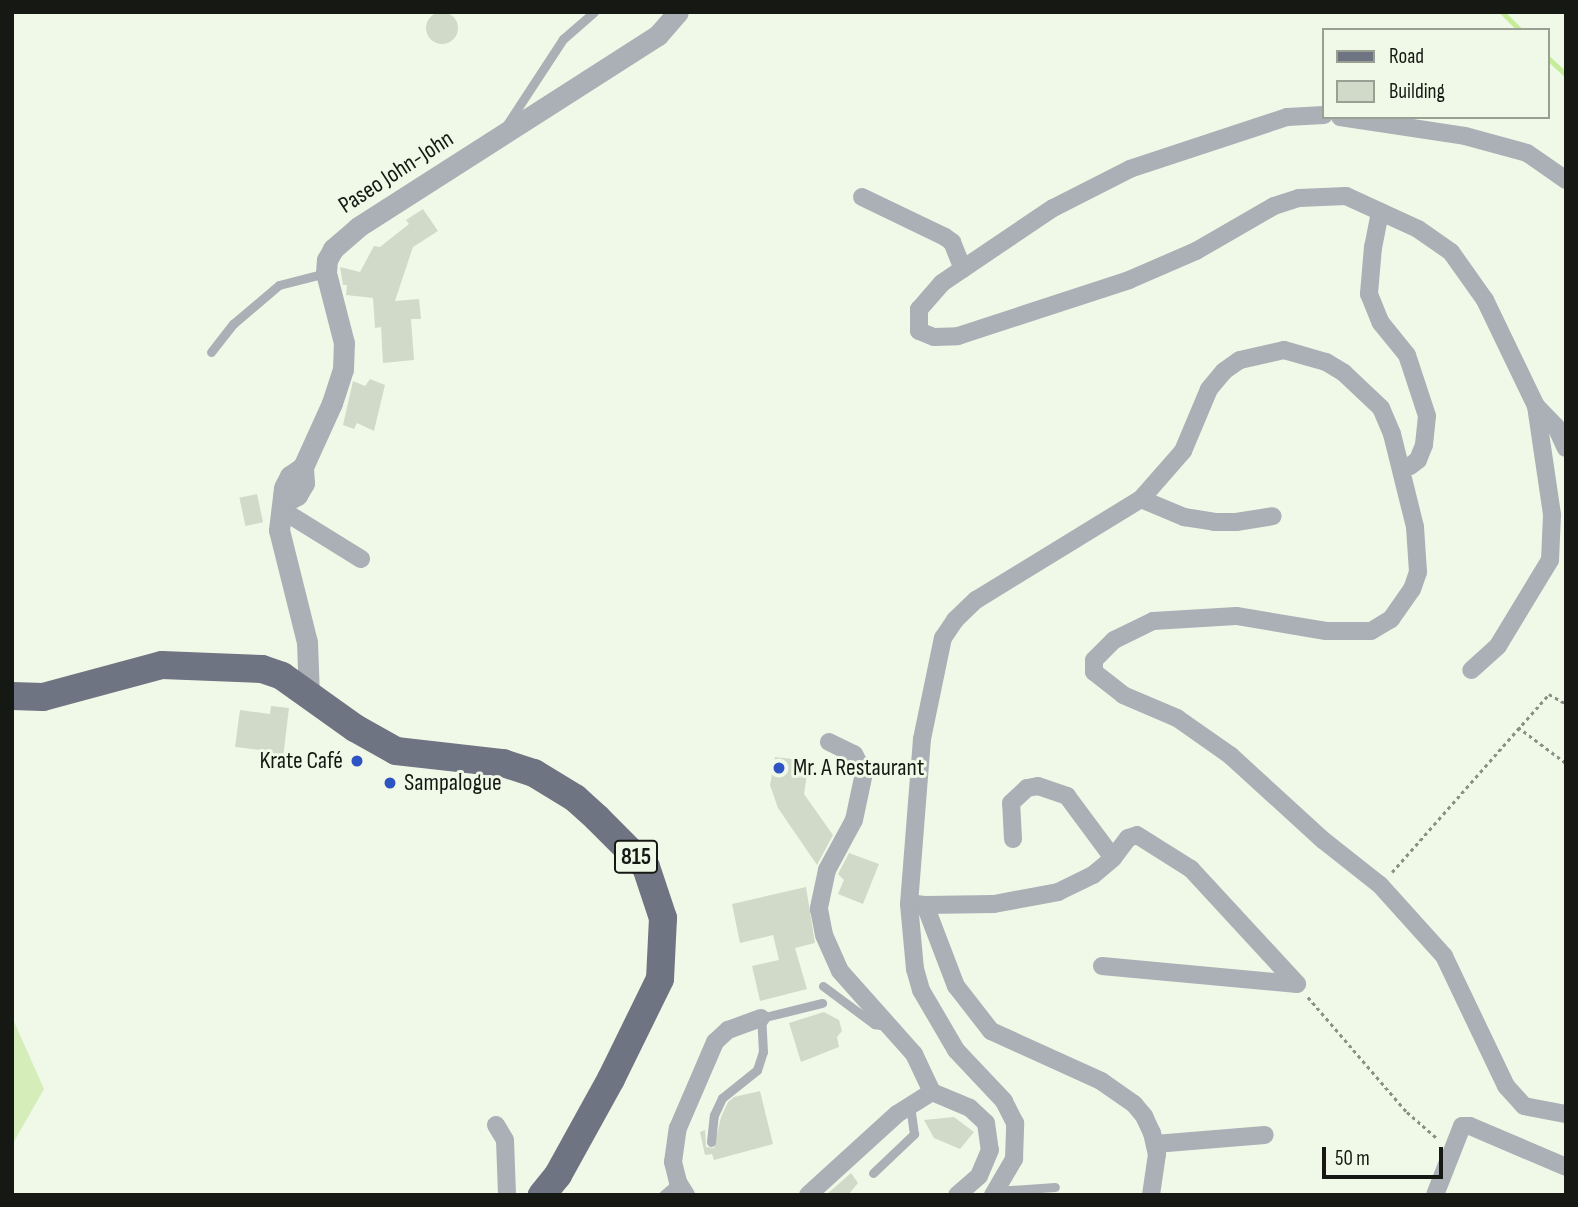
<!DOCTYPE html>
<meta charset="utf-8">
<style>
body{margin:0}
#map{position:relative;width:1578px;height:1207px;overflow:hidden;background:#f0f9e8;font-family:"Sofia Sans Condensed",sans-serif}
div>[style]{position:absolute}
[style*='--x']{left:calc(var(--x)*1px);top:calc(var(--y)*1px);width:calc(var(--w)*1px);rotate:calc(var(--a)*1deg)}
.green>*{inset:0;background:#d4edb9}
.stream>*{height:5px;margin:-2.5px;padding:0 2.5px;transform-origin:2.5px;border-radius:2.5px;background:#c5ec98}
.building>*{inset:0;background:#d1dac9;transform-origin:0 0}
.round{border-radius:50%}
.path>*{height:2.5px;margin-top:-1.25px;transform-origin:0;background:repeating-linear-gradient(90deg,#8a9084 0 3.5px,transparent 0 7px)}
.service>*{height:9px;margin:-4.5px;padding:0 4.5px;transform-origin:4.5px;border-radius:4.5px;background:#abafb6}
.minor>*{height:18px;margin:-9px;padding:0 9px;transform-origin:9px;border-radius:9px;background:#abafb6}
.tertiary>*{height:21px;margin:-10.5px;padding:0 10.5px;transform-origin:10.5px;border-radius:10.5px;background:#abafb6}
.primary>*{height:28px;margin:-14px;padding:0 14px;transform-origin:14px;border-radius:14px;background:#6e7481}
.dots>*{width:19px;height:19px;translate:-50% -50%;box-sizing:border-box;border:4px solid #f0f9e8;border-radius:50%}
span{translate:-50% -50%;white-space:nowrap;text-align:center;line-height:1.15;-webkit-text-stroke:6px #f0f9e8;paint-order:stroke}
.shield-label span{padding:2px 5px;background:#f0f9e8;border:2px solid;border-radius:5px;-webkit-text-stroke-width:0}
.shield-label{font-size:23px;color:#161913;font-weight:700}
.street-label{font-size:24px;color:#161913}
.poi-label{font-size:24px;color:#161913}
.right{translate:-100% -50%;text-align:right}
.left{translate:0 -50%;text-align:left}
.frame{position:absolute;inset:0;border:14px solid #161913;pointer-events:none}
.legend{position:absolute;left:1322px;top:28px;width:228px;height:91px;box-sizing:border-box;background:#f0f9e8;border:2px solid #999f93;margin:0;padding:9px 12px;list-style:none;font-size:21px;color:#161913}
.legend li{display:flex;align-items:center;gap:14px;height:35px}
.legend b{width:35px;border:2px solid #999f93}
.scale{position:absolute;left:1322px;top:1147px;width:121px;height:32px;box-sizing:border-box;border:4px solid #161913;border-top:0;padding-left:9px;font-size:21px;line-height:24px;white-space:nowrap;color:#161913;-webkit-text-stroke:5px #f0f9e8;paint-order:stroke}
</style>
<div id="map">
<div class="green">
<i style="clip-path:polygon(12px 1017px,44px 1089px,12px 1145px)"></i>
</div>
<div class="stream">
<i style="--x:1502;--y:12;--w:25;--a:45"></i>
<i style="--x:1548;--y:58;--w:25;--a:43"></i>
</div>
<div class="building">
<i class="round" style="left:426px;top:12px;width:32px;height:32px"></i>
<i style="clip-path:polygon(423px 209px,438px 231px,413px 247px,395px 301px,419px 299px,421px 319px,411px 319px,414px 360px,383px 363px,381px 327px,375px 328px,373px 298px,346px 295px,347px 285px,343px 285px,340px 267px,360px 272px,374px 246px,380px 247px,409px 224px,406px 220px)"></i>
<i style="clip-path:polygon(370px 379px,385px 385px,374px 431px,357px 423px,354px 429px,343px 425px,353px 381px,365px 386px)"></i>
<i style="left:257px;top:494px;width:29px;height:18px;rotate:78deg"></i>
<i style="clip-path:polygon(271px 706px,289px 708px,283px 758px,259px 755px,260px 750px,235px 747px,240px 710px,270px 714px)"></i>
<i style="clip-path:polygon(775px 757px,809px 761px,804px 794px,833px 835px,817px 865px,778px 808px,770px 785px)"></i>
<i style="clip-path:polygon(849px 853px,879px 864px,863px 904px,838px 894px,844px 880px,838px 874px)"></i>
<i style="clip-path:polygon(806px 887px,815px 943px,795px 948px,807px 989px,760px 1001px,752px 966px,779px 960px,773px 935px,740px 943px,732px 904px)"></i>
<i style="clip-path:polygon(824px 1012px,839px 1020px,842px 1031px,837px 1037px,839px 1047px,801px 1062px,789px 1023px)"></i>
<i style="clip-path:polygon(760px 1091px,773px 1144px,714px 1160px,712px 1154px,705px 1155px,700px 1132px,705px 1130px,706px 1147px,714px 1148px,721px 1117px,728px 1102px,734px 1097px)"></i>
<i style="clip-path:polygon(954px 1117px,974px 1132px,960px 1149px,934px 1138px,924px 1120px)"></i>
<i style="clip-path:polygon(851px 1173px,858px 1183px,848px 1195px,826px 1195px)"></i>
</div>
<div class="path">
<i style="--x:1518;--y:727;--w:60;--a:36.9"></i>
<i style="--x:1392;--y:872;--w:237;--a:-48.6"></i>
<i style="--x:1549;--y:694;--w:20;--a:30"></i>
<i style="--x:1308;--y:997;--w:152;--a:49.3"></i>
<i style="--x:1407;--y:1112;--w:41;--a:41.1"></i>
</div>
<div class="service">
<i style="--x:506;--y:126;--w:104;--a:-56.8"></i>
<i style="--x:563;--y:39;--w:41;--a:-41.1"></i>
<i style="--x:211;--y:352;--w:36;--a:-52"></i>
<i style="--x:233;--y:324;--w:60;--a:-40.3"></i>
<i style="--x:279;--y:285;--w:49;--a:-14.3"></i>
<i style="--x:823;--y:986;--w:64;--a:36.7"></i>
<i style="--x:874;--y:1024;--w:11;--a:10"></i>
<i style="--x:711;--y:1142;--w:27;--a:-84"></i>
<i style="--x:714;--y:1115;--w:19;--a:-65"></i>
<i style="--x:722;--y:1098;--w:45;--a:-38.7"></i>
<i style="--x:757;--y:1070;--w:19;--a:-72"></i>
<i style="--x:763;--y:1052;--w:34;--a:-93"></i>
<i style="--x:761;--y:1018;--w:63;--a:-13.8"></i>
<i style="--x:873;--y:1173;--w:57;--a:-43.6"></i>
<i style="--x:914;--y:1134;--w:29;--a:-98"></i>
<i style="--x:996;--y:1191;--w:59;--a:-3.9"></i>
<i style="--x:663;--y:1195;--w:20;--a:-41"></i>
</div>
<div class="minor">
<i style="--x:1324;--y:115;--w:37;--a:177"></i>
<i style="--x:1287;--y:117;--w:165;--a:161.7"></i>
<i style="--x:1130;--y:169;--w:86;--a:153.1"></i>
<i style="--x:1053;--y:208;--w:134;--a:146"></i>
<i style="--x:942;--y:283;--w:35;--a:131"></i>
<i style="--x:919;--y:309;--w:22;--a:90"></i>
<i style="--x:919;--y:331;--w:16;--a:22"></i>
<i style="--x:934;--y:337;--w:24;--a:-2"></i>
<i style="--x:958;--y:336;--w:180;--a:-18.1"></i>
<i style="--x:1129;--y:280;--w:73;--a:-23.4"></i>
<i style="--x:1196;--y:251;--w:90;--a:-30"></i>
<i style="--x:1274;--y:206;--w:26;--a:-18"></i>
<i style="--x:1299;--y:198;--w:47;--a:-2.4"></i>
<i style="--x:1346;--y:196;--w:79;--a:24.6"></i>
<i style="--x:1418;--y:229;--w:40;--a:34.9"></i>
<i style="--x:1451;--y:252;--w:59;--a:54.7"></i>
<i style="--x:1485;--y:300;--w:118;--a:64.3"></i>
<i style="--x:1536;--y:406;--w:110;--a:81.6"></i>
<i style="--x:1552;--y:515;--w:45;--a:92.5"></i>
<i style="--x:1550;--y:560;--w:100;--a:121.2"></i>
<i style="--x:1498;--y:646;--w:36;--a:138"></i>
<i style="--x:1340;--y:117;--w:126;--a:8.6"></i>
<i style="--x:1465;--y:136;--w:64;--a:15.3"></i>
<i style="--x:1527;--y:153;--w:47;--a:34.7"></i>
<i style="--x:862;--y:197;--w:92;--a:25.7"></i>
<i style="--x:945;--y:237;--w:9;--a:36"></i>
<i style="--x:952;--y:242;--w:29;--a:68"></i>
<i style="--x:1380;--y:212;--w:36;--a:101"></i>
<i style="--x:1373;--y:247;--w:47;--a:94.9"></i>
<i style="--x:1369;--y:294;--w:31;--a:68"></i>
<i style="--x:1381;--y:323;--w:41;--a:50.9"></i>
<i style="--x:1407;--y:355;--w:64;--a:71.8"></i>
<i style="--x:1427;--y:416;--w:29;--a:96"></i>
<i style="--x:1424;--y:445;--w:16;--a:112"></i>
<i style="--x:1418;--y:460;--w:10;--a:143"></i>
<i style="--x:1410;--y:466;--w:9;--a:180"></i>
<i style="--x:1536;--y:406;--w:29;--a:46"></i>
<i style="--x:1556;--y:427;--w:23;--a:65"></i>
<i style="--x:1141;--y:499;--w:47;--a:22.7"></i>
<i style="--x:1184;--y:517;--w:30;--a:9"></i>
<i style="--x:1214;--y:522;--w:22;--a:0"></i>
<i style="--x:1236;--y:522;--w:37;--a:-9"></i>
<i style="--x:282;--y:510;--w:93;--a:31.8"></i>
<i style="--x:829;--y:742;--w:28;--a:26"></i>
<i style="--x:854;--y:754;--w:21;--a:62"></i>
<i style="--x:864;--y:773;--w:48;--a:102"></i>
<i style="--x:854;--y:820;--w:57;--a:118.4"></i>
<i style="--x:827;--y:870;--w:40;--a:102"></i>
<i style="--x:819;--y:909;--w:26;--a:79"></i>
<i style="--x:824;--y:935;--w:39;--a:66"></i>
<i style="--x:840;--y:971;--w:111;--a:48.3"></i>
<i style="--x:914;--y:1054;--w:42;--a:64.7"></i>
<i style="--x:1013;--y:839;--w:36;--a:-93"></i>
<i style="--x:1011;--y:803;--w:22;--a:-43"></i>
<i style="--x:1027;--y:788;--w:11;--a:-10"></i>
<i style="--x:1038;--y:786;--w:31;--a:19"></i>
<i style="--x:1067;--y:796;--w:77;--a:53.4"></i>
<i style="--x:916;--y:904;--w:9;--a:6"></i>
<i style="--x:925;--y:905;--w:87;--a:69.1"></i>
<i style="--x:956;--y:986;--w:57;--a:52.1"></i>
<i style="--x:991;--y:1031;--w:121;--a:24.4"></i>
<i style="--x:1101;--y:1081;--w:40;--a:34.9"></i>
<i style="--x:1134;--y:1104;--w:16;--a:50"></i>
<i style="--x:1144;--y:1116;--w:19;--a:65"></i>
<i style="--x:1152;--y:1133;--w:22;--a:77"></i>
<i style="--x:1157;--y:1154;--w:41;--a:98.3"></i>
<i style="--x:925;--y:905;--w:69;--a:-0.8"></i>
<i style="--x:994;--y:904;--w:65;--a:-10.6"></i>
<i style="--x:1058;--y:892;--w:39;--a:-26"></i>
<i style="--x:1093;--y:875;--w:26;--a:-40"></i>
<i style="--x:1113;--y:858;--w:25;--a:-53"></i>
<i style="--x:1128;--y:838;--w:9;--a:-18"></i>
<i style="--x:1137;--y:835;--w:64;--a:32.2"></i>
<i style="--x:1191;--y:869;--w:156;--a:47.3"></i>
<i style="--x:1102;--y:966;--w:196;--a:5.3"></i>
<i style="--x:496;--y:1125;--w:17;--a:59"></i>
<i style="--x:505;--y:1140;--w:55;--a:87.9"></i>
<i style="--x:1155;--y:1144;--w:110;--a:-4.7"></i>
<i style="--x:686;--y:1195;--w:15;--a:-122"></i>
<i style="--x:678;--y:1182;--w:21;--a:-104"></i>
<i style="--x:673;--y:1162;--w:34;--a:-82"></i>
<i style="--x:678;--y:1128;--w:94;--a:-66.7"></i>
<i style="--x:715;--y:1042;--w:18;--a:-43"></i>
<i style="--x:728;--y:1030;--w:35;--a:-20"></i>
<i style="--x:808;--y:1195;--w:120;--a:-42.3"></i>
<i style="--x:897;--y:1114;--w:41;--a:-32.2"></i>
<i style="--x:932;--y:1092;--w:41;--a:22.8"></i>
<i style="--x:970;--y:1108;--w:22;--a:43"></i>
<i style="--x:986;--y:1123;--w:27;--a:82"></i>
<i style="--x:990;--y:1150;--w:28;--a:113"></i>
<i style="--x:979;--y:1176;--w:29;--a:139"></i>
<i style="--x:993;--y:1195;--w:42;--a:-59.7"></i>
<i style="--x:1014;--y:1159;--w:36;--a:-88"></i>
<i style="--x:1015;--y:1123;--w:25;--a:-117"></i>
<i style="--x:1004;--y:1101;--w:70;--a:-133.3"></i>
<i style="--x:956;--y:1050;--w:69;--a:-120.3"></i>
<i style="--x:921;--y:990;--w:22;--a:-106"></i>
<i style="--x:915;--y:969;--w:65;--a:-95.3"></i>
<i style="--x:909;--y:904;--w:166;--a:-85.5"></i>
<i style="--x:922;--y:739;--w:103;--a:-78.3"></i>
<i style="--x:943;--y:638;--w:22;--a:-56"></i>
<i style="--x:955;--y:620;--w:29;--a:-44"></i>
<i style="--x:976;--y:600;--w:193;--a:-31.5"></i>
<i style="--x:1141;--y:499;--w:64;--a:-48.8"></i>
<i style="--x:1183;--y:451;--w:67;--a:-67.2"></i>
<i style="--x:1209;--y:389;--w:23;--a:-50"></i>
<i style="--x:1224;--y:371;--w:19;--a:-35"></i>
<i style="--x:1240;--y:360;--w:45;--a:-12.8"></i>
<i style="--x:1284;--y:350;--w:44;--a:15.9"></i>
<i style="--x:1326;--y:362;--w:21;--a:31"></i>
<i style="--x:1344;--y:373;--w:51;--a:43.4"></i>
<i style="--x:1381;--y:408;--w:28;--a:67"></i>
<i style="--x:1392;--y:434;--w:96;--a:76.1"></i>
<i style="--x:1415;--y:527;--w:45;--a:86.2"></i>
<i style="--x:1418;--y:572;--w:18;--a:109"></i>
<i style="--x:1412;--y:589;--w:37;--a:125"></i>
<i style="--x:1391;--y:619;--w:23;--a:149"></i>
<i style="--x:1371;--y:631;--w:45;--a:180"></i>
<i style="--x:1326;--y:631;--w:91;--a:-170.5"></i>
<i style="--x:1236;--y:616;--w:83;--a:176.6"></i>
<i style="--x:1153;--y:621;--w:43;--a:154"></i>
<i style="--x:1114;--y:640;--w:28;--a:135"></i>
<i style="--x:1094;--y:660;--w:12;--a:90"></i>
<i style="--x:1094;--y:672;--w:37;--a:38"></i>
<i style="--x:1123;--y:695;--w:59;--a:23.1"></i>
<i style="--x:1177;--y:718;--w:66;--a:35.1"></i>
<i style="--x:1231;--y:756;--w:125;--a:42.4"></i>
<i style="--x:1323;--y:840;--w:73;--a:38.3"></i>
<i style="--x:1380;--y:885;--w:96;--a:48"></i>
<i style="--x:1444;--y:956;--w:144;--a:64.5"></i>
<i style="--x:1506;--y:1086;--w:27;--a:48"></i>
<i style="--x:1524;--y:1106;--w:43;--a:10.8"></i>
<i style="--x:1435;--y:1195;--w:74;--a:-68.6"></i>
<i style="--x:1462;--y:1126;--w:8;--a:0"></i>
<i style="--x:1470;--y:1126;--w:104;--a:23.1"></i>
</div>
<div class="tertiary">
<i style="--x:303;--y:467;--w:16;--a:145"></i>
<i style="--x:290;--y:476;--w:13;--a:117"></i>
<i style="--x:284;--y:488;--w:42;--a:96.8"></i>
<i style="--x:279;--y:530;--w:115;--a:76"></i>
<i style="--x:307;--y:642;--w:54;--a:87.9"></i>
<i style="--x:284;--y:502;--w:15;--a:-28"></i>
<i style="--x:297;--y:495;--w:14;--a:-60"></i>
<i style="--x:304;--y:483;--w:16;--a:-94"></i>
<i style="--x:303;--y:467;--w:70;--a:-65.6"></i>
<i style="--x:332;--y:403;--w:36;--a:-72"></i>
<i style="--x:343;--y:369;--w:26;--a:-88"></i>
<i style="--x:344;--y:343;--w:72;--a:-104.4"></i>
<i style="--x:326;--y:273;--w:13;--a:-86"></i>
<i style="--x:327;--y:260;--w:13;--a:-61"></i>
<i style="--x:333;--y:249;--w:33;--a:-41"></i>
<i style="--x:358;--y:227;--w:356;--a:-32.6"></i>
<i style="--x:658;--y:35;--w:30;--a:-49"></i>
</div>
<div class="primary">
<i style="--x:12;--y:696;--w:31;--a:2"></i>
<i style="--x:43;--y:697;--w:123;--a:-15.1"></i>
<i style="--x:162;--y:665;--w:100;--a:2.3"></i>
<i style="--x:262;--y:669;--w:21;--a:19"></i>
<i style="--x:282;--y:676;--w:90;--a:35.5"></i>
<i style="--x:355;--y:728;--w:47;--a:29.3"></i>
<i style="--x:396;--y:751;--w:108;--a:6.4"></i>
<i style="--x:503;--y:763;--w:33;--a:18"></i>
<i style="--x:534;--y:773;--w:48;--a:31.4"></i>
<i style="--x:575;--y:798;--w:30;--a:42"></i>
<i style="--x:597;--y:818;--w:69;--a:45"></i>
<i style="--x:646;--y:867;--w:54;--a:71.6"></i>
<i style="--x:663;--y:918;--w:61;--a:92.8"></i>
<i style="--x:660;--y:979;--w:111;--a:116.1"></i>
<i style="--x:611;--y:1079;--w:110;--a:118.9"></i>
<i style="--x:558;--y:1175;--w:26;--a:129"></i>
</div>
<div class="dots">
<i style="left:357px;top:761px;background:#2e54c4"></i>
<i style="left:779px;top:768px;background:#2e54c4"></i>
<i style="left:390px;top:783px;background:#2e54c4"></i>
</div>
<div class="shield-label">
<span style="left:636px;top:857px">815</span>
</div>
<div class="street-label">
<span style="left:396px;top:172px;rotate:-33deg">Paseo John-John</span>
</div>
<div class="poi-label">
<span class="right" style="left:343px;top:761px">Krate Café</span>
<span class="left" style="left:793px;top:768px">Mr. A Restaurant</span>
<span class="left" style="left:404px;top:783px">Sampalogue</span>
</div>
<div class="frame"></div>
<ul class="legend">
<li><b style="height:9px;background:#6e7481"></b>Road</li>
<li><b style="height:19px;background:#d1dac9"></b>Building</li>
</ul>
<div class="scale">50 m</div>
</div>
